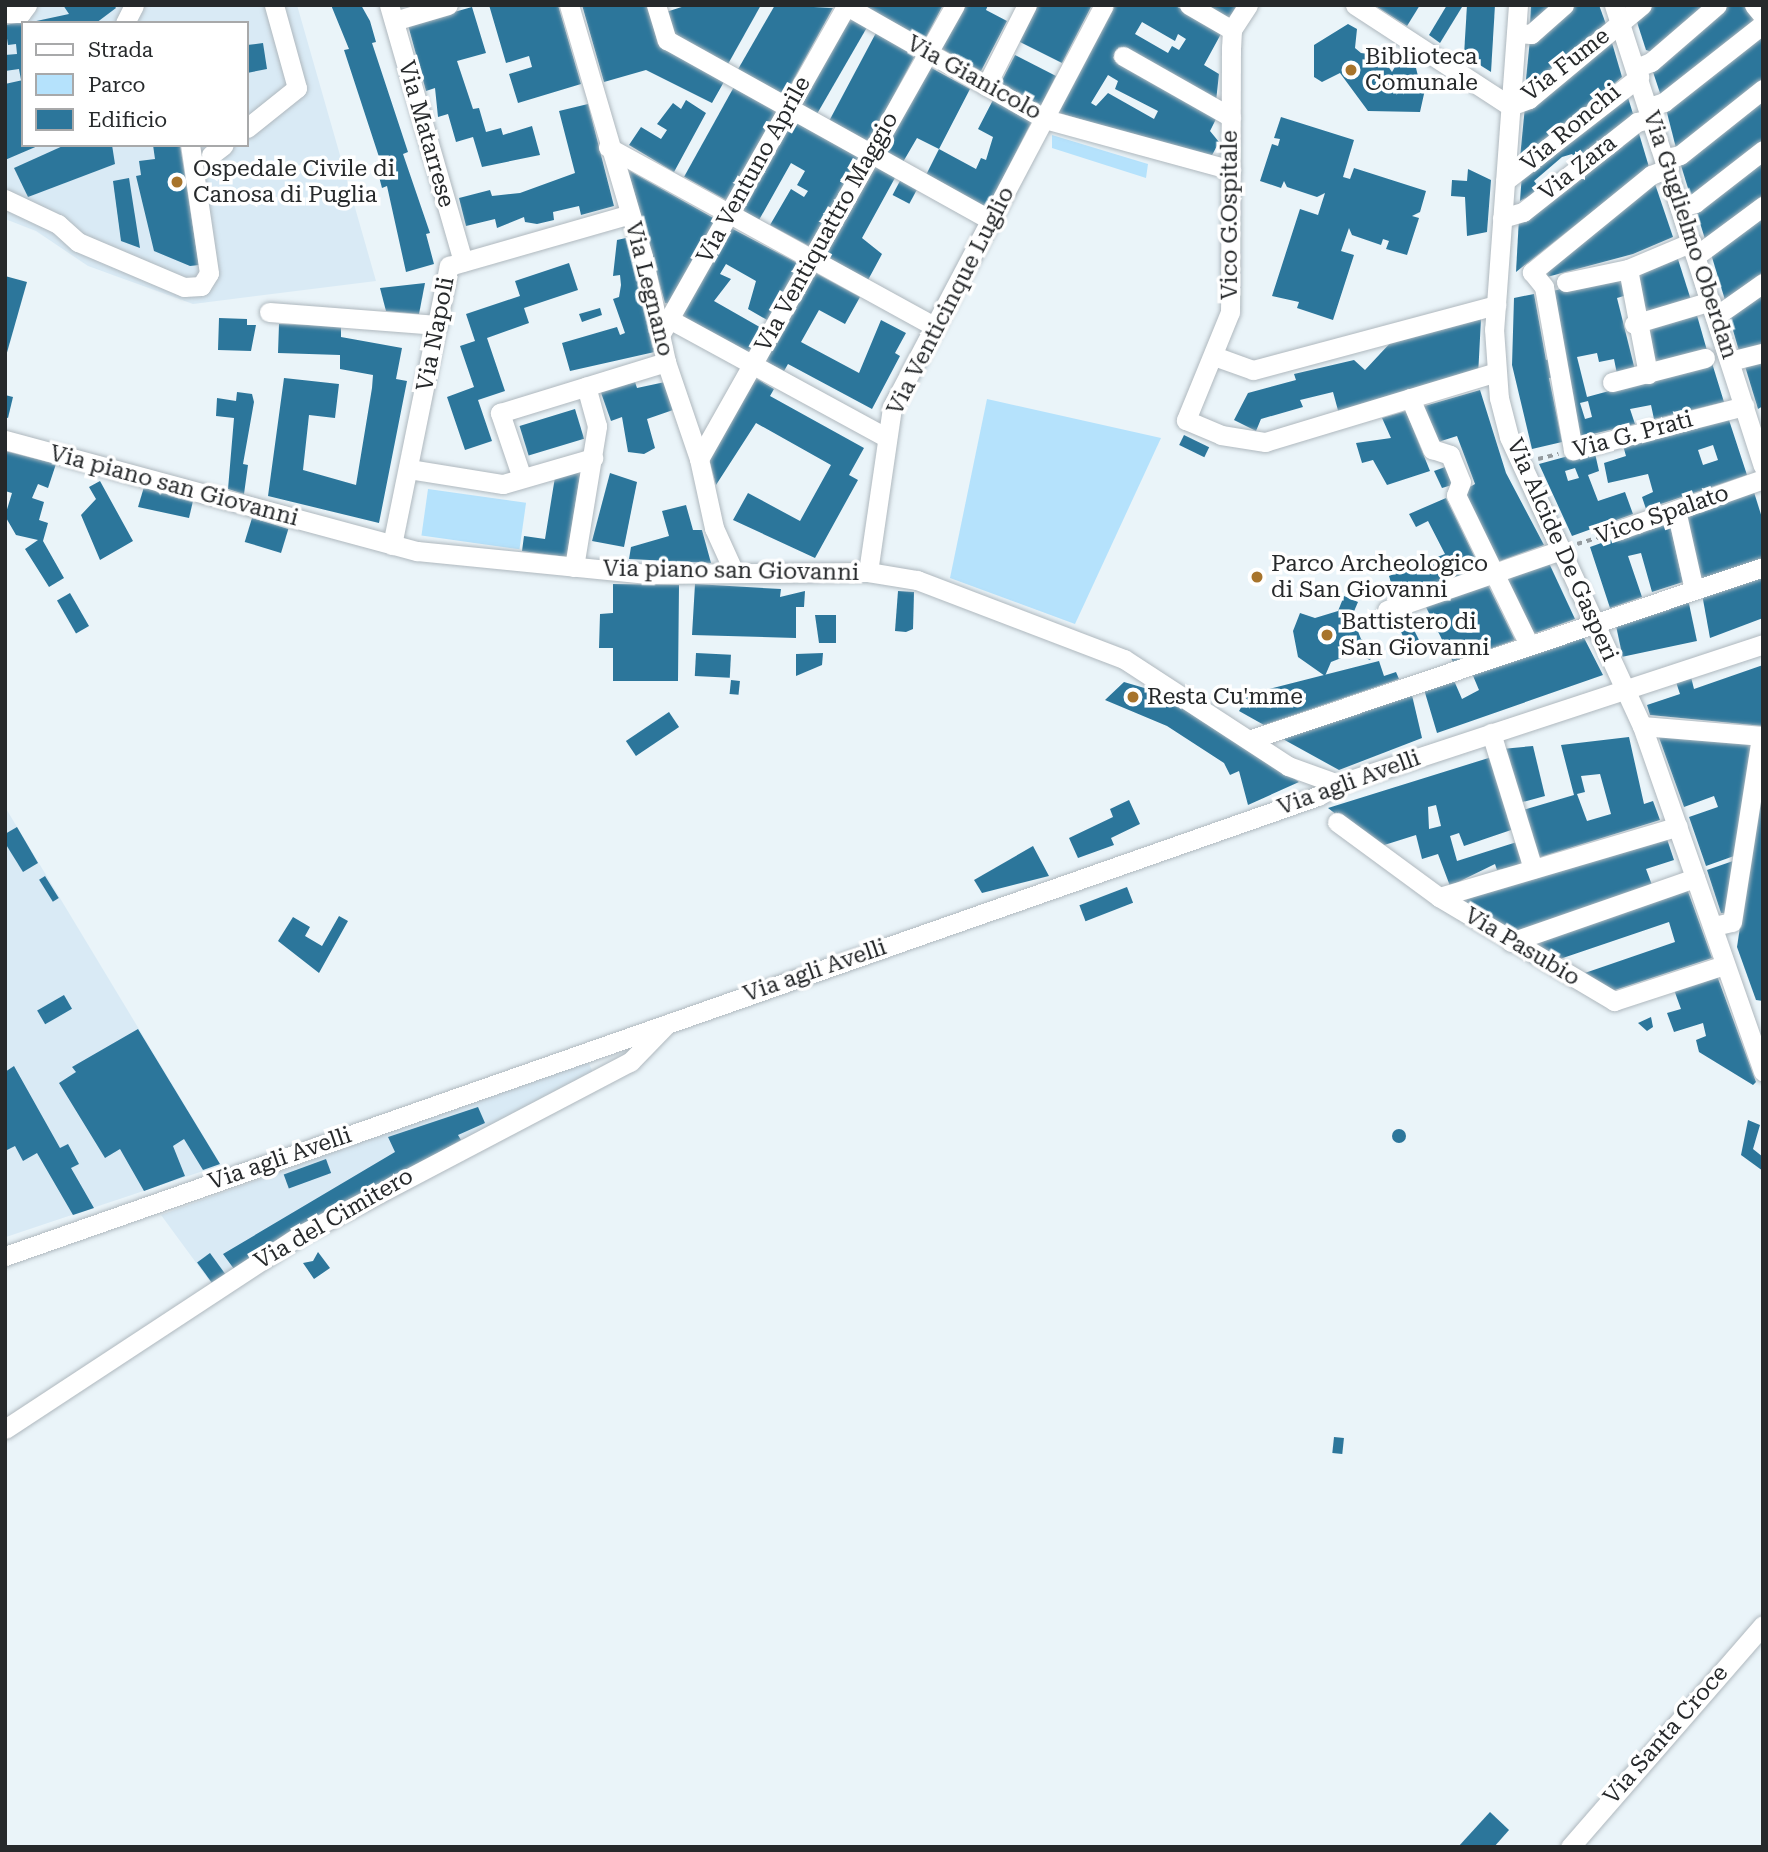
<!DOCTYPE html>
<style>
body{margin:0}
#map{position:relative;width:1768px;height:1852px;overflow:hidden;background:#eaf4f9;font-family:"Roboto Serif",serif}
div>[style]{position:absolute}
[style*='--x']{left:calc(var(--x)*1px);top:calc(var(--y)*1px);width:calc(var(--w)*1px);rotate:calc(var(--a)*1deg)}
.built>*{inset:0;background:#d9eaf5}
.green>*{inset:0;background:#b5e2fc;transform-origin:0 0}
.building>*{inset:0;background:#2c769b;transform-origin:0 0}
.round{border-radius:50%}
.path>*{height:3.5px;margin-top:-1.75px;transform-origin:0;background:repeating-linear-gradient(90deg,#939a9e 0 5px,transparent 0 10px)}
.roads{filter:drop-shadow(0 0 2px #afb8be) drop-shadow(0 0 2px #afb8be)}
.minor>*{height:19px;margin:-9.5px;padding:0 9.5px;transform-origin:9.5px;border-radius:9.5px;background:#fff}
.dots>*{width:19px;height:19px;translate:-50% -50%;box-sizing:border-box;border:4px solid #fff;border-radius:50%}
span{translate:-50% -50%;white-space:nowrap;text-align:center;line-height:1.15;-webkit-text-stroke:7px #fff;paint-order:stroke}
.poi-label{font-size:23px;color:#26292b}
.left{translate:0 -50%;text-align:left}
.street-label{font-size:23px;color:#26292b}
.frame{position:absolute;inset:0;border:7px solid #26292b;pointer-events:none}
.legend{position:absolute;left:21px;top:21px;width:228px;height:126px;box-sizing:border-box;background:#fff;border:2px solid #a8a9aa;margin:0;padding:9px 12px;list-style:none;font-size:21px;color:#26292b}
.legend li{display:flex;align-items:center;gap:14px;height:35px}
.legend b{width:35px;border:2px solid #a8a9aa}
</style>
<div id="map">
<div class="built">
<i style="clip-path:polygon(evenodd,5px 5px,297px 5px,376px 281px,193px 304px,88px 266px,36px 231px,5px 219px,5px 5px,23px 23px,247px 23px,247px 145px,23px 145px,23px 23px)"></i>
<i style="clip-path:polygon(5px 807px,221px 1165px,6px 1237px,5px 1236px)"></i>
<i style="clip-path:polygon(587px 1060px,593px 1072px,308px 1221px,211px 1283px,161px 1215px)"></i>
</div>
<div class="green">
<i style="clip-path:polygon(1052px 135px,1148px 164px,1146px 178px,1052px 148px)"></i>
<i style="clip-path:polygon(987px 399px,1161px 438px,1075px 624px,950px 578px)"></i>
<i style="left:428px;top:489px;width:99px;height:47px;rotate:8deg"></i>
</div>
<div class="building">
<i style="clip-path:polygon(63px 5px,114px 5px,116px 8px,96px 23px,27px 23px,69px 14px)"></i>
<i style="clip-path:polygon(331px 5px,361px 5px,370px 21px,376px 42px,372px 43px,408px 152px,403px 154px,430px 233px,426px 234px,434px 264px,406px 272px,387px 186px,382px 188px,375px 162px,380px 160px,344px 50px,349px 49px)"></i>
<i style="clip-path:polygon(489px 5px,558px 5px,581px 84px,518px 103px,509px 74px,532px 67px,529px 56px,506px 63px)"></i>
<i style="clip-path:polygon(582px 5px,648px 5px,658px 44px,725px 80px,712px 103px,646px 70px,604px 82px)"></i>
<i style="clip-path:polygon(688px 5px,761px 5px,728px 64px,672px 35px,666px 12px)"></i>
<i style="clip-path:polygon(775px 5px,833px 8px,785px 95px,737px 71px)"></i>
<i style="clip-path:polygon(861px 5px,943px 5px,925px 39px)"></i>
<i style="clip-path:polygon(959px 5px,988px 5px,986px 10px,1007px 21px,981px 71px,937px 46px)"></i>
<i style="clip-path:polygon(1034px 5px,1092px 5px,1062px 63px,1016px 40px)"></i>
<i style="clip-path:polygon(evenodd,1110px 5px,1174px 5px,1222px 32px,1204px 65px,1219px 74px,1216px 101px,1119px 47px,1113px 58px,1217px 117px,1210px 131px,1219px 142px,1210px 159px,1053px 111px,1110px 5px,1142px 22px,1175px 41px,1178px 34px,1186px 39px,1179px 50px,1172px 46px,1168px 53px,1135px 34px,1142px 22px,1110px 5px,1108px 75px,1118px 81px,1115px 89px,1158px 111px,1154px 119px,1108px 93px,1096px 106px,1091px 103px,1108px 75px)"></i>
<i style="clip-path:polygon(1203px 5px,1237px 5px,1228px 20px)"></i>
<i style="clip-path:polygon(1374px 5px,1420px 5px,1407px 26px)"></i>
<i style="clip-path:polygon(1447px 5px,1462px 7px,1440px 43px,1429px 35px)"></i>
<i style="clip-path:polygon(1467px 5px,1495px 5px,1491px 72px,1464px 55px)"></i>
<i style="clip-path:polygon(1531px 5px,1554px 5px,1530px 25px)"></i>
<i style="clip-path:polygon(1570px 5px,1599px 5px,1607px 27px,1531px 89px,1526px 79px,1530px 39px)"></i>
<i style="clip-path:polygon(1647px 5px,1707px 5px,1652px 52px,1646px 50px,1636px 19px)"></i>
<i style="clip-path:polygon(1722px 5px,1746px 5px,1758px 20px,1661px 96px,1651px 66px)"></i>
<i style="clip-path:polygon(472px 7px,486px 53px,457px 61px,473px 109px,479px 108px,486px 132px,501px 128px,503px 135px,532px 126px,540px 155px,482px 167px,473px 137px,456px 142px,448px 114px,438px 117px,435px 88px,426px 91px,408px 25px)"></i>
<i style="left:847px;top:14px;width:24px;height:102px;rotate:30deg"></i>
<i style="clip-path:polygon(23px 22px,23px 80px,21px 80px,19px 69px,5px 71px,5px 55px,17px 54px,16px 44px,8px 45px,5px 25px)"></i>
<i style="clip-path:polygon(1348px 24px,1357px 29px,1355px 48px,1361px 53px,1381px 56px,1392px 72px,1396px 65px,1416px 68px,1419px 80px,1426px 85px,1420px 112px,1368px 111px,1340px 73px,1322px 82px,1314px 77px,1314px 45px)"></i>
<i style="clip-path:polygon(1763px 29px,1763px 80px,1676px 148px,1665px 105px)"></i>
<i style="left:877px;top:31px;width:45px;height:102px;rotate:28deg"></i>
<i style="clip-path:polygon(1610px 36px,1622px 77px,1527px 160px,1520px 158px,1525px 106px)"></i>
<i style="clip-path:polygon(263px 43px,267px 69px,247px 73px,247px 45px)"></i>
<i style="left:1015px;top:55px;width:46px;height:34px;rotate:27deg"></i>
<i style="clip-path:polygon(926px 65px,970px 89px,939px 149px,917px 138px,903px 162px,880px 149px)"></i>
<i style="clip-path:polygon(23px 80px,23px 145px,40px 145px,5px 160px,5px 84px)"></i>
<i style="left:735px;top:85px;width:49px;height:105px;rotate:29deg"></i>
<i style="clip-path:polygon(1625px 88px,1634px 117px,1578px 161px,1572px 154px,1562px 157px,1534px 181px,1541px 190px,1520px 201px,1522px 173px)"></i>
<i style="clip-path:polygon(1763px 94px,1763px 142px,1691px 198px,1679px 159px)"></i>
<i style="clip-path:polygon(686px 100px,706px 113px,674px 172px,629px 145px,641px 127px,661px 139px,667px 130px,657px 124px,673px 103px,681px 109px)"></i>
<i style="clip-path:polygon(993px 100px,1032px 121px,987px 209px,925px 177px,939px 149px,976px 169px,981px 158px,986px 160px,993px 137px,978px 129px)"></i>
<i style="clip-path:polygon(588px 104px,614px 206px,581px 215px,579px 206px,553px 212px,554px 220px,537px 224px,525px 222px,524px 217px,497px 228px,495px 219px,466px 226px,459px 198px,490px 190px,492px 196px,520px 193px,575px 173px,559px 111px)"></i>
<i style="clip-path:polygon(1281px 117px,1354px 140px,1343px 177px,1350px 179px,1354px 168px,1426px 191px,1420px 212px,1412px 216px,1419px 218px,1407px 255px,1386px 249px,1389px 241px,1383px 239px,1381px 245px,1352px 235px,1349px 228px,1341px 251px,1354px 255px,1333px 320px,1297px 308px,1299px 302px,1272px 296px,1300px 209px,1318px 215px,1325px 193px,1317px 197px,1287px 187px,1284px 181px,1281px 188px,1260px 181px,1272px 144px,1278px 146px,1280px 139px,1274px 138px)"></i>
<i style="clip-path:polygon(790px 118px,860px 158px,809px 246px,770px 225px,791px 189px,804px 197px,808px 191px,797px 185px,805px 171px,791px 163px,759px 220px,739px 209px)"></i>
<i style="clip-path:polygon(1637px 127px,1649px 167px,1516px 272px,1519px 218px)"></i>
<i style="clip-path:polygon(65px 145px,112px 145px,115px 164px,28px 197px,14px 168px)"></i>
<i style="clip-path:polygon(153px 145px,180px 145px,199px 265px,190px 266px,154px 251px,136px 176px,141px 175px,139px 161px,155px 159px)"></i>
<i style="clip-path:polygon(1763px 162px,1763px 195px,1705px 239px,1695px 207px)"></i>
<i style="clip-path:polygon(871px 163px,896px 176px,862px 238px,882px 254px,868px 280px,821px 254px)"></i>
<i style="clip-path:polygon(1468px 169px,1491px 180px,1487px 232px,1467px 236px,1465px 197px,1451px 196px,1452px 180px,1467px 181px)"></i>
<i style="clip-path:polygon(628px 170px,717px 220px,671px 304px,665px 303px)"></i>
<i style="clip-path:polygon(129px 178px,140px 248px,121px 241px,113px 181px)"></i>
<i style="left:901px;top:179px;width:19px;height:18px;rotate:28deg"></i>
<i style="clip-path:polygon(1654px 181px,1673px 237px,1633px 254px,1547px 277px,1544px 265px)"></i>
<i style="clip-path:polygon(1763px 214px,1763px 272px,1725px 300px,1711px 254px)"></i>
<i style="clip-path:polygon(731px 228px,801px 265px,769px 321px,748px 309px,756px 281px,726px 264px,720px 274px,731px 279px,714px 301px,765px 330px,750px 355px,680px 316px)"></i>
<i style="clip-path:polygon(626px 238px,659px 351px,570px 371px,562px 343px,617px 327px,620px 335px,625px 333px,613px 299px,619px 297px,621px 285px,620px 275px,613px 276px,617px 240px)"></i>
<i style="clip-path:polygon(1676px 253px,1691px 300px,1639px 314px,1631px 274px)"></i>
<i style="clip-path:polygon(569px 263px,578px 290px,524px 308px,529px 323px,487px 338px,505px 391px,478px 400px,492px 441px,465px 450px,447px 397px,474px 387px,460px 346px,475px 341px,466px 314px,520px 296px,515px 281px)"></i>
<i style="clip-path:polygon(810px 270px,860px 297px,845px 324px,819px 310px,801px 342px,859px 373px,881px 320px,906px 333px,895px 353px,900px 356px,872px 409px,788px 364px,784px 371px,763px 360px)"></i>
<i style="clip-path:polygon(evenodd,1623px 275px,1627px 295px,1617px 298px,1635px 370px,1617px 374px,1614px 359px,1599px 362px,1597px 353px,1577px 357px,1587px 397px,1712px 363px,1724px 402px,1654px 419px,1651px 405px,1630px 409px,1635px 424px,1576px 438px,1548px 292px,1623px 275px,1588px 401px,1592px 417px,1585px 419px,1580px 403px,1588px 401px)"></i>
<i style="clip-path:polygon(5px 276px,27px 282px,6px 356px,5px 356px)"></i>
<i style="clip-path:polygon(425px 283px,419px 314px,386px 311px,380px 288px)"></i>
<i style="clip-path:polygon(1763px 289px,1763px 345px,1739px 351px,1728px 313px)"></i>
<i style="clip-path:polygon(1534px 294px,1546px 360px,1552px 358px,1556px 377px,1549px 378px,1562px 442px,1532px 449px,1512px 365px,1514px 298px)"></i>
<i style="clip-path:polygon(600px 308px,602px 315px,582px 322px,579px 314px)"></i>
<i style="left:1696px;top:312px;width:41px;height:57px;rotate:74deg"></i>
<i style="clip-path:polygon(219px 318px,247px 319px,247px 325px,256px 325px,251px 351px,218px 350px)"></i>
<i style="clip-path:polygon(1481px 319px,1478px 376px,1339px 414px,1333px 392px,1300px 400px,1303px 407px,1261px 419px,1256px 431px,1234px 420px,1248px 393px,1296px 380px,1294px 374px,1354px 360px,1365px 370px,1393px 340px)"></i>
<i style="clip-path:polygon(279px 324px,341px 326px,341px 337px,402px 348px,396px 379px,407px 381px,379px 523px,268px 496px,284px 378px,339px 384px,335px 418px,309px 415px,303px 470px,356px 485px,372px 388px,373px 375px,340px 369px,340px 355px,278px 353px)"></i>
<i style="clip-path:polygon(1763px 361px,1763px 406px,1758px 409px,1744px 363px)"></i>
<i style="clip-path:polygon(752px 376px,774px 389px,770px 396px,864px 448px,849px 475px,858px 480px,815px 558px,733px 520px,748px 493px,800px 521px,831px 465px,756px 423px,716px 485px,708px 455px)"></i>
<i style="clip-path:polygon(635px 382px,637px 388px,665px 382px,673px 410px,647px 419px,655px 448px,644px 454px,628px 452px,622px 417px,611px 421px,600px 390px)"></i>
<i style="clip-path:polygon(1480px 390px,1506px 473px,1544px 545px,1497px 562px,1461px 492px,1475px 484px,1457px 436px,1435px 443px,1421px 407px)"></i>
<i style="clip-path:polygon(237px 392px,252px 394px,254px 402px,243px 464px,248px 465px,244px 494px,228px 489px,234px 418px,216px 416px,217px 398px,236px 401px)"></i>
<i style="clip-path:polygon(5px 395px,13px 397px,8px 418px,5px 417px)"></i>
<i style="left:575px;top:409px;width:31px;height:58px;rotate:73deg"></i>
<i style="clip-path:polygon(1406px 411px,1430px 471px,1387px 485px,1373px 460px,1362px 463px,1356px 443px,1391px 438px,1382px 418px)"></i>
<i style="clip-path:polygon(evenodd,1728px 417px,1747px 475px,1646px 509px,1642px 497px,1653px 492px,1648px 474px,1608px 483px,1604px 463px,1626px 456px,1622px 442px,1728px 417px,1713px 445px,1718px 460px,1703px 465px,1698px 450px,1713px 445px)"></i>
<i style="left:1184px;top:435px;width:28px;height:11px;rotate:26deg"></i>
<i style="clip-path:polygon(evenodd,1594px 449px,1599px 471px,1588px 475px,1598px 501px,1625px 492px,1633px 514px,1572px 536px,1539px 464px,1594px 449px,1575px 468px,1579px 478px,1568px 481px,1565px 471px,1575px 468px)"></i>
<i style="clip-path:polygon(5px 451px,56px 464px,48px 488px,38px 484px,32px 498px,44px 502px,39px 520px,48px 523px,43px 541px,64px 578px,49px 587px,25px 549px,38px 540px,16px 535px,5px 516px,12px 493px,5px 491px)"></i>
<i style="clip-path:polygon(1448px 466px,1452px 485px,1442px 488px,1434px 471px)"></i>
<i style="clip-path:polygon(581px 470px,567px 557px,522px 551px,524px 536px,545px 539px,555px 477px)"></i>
<i style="clip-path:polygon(610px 473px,637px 482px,624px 547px,592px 541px)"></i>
<i style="clip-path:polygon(100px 481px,133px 541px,100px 560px,81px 515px,96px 499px,89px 487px)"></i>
<i style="clip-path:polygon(144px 487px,193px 501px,189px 518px,138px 507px)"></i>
<i style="clip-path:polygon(1753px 489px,1763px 521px,1763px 558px,1698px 581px,1684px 514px)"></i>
<i style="clip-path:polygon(1446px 498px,1480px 568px,1396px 599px,1389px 576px,1445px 554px,1428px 521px,1416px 527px,1409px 514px)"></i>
<i style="clip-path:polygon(686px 505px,693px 530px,702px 530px,711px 563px,629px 559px,631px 547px,669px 536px,662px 511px)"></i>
<i style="left:252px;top:518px;width:38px;height:25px;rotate:17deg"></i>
<i style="clip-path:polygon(1669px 519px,1683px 582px,1652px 592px,1641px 553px,1628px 556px,1642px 597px,1610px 608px,1590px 547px)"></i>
<i style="clip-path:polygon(1548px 561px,1575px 619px,1530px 635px,1500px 578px)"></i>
<i style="clip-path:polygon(1763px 573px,1763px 618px,1710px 638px,1702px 594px)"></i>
<i style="clip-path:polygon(1487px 583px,1515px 640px,1453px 662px,1425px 605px)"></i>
<i style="clip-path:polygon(613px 584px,679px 585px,678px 681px,613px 681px,613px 648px,599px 648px,600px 614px,613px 613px)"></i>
<i style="clip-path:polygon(695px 584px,781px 589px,780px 597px,805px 591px,804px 607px,796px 607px,796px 638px,692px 635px)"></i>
<i style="clip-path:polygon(898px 591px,914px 592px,913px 629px,906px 632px,895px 631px)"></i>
<i style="left:70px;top:593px;width:38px;height:15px;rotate:60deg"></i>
<i style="clip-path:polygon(1344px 596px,1358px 602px,1352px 616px,1361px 639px,1376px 647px,1370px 660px,1354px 653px,1331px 662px,1325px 676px,1298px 657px,1293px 631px,1300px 613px,1315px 618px,1338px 611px)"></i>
<i style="left:1688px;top:599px;width:43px;height:76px;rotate:78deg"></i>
<i style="clip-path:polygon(1405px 612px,1420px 642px,1407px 647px,1395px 616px)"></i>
<i style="clip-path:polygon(815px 615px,836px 615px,836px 643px,819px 643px)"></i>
<i style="clip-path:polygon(1582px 634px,1603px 675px,1437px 733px,1423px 686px,1452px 676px,1462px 699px,1479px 690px,1471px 671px)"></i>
<i style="left:696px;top:653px;width:35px;height:23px;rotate:3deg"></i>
<i style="clip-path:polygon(823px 653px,822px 665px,796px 676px,796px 654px)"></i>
<i style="clip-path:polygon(1379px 661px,1384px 676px,1396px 672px,1399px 679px,1264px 725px,1239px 711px,1249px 694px)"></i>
<i style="clip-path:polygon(1763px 665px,1763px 726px,1650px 715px,1647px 705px,1680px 694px,1676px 682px,1691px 677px,1694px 689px)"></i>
<i style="left:731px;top:680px;width:9px;height:14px;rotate:6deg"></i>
<i style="clip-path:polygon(1124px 682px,1175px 697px,1299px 782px,1248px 805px,1239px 771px,1230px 775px,1224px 763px,1167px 726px,1105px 700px)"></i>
<i style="clip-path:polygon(1411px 691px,1422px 738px,1339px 770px,1281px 738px)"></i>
<i style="left:669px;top:712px;width:18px;height:52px;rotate:56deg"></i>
<i style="clip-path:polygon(1657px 732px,1754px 742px,1734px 856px,1706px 866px,1689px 817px,1718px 807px,1714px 796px,1684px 807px)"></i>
<i style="clip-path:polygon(evenodd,1629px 737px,1644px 804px,1653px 801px,1660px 820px,1537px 858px,1523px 810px,1574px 795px,1561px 745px,1629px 737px,1600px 774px,1611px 814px,1587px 821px,1577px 794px,1585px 792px,1581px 776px,1600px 774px)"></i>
<i style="clip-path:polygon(1533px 746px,1545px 796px,1519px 803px,1502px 749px)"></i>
<i style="clip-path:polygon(evenodd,1495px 756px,1517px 828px,1464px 846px,1459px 833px,1450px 836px,1457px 861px,1520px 841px,1527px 864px,1497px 870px,1495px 864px,1450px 886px,1438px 854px,1422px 859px,1416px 835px,1378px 847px,1328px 808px,1495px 756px,1436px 805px,1441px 826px,1429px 829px,1428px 807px,1436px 805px)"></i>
<i style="clip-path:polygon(1763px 774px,1763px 1001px,1756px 1000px,1737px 947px)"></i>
<i style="clip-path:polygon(1129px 800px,1140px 824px,1111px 838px,1114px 845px,1078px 858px,1069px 838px,1113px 817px,1110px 809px)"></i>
<i style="clip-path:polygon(17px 827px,38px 863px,23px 872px,5px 843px,5px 834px)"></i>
<i style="clip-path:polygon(1665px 833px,1674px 860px,1646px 869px,1652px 885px,1509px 935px,1455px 903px)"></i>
<i style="clip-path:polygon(1033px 846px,1049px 876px,982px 893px,974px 880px)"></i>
<i style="clip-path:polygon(1733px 861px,1726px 913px,1721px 913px,1707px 870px)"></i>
<i style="left:45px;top:876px;width:26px;height:7px;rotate:58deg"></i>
<i style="clip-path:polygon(1686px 886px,1712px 958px,1609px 992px,1579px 975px,1675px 942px,1669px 922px,1554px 961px,1523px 943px)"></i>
<i style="left:1127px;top:887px;width:17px;height:51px;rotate:69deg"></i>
<i style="clip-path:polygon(339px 916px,348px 921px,319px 973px,278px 941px,293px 917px,310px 927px,305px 936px,322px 946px)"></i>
<i style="clip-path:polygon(1716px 973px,1756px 1082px,1753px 1085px,1699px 1052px,1696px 1040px,1706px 1036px,1703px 1023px,1674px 1032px,1667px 1013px,1681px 1009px,1673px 987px)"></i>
<i style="left:64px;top:995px;width:16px;height:31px;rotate:60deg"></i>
<i style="clip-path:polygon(1651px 1017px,1653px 1027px,1647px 1031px,1638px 1023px)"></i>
<i style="clip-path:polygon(138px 1029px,220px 1164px,203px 1170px,184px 1139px,173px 1146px,185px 1176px,144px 1191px,120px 1149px,105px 1158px,59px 1083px,76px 1072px,72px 1067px)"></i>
<i style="clip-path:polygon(14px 1066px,60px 1148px,68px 1144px,79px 1164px,71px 1168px,94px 1208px,73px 1215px,37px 1153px,23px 1161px,15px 1146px,5px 1151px,5px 1072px)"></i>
<i style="clip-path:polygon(478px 1107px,485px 1123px,458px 1135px,461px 1140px,234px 1269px,223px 1254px,395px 1152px,388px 1137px)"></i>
<i style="clip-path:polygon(1748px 1120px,1760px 1125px,1753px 1149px,1763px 1157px,1763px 1171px,1741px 1155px)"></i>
<i class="round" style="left:1392px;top:1129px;width:14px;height:14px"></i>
<i style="left:326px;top:1159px;width:15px;height:45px;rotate:70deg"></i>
<i style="clip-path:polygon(318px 1252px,330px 1268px,314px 1279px,303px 1263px,313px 1261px)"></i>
<i style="left:210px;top:1253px;width:27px;height:16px;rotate:54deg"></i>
<i style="left:1334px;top:1437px;width:10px;height:16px;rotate:6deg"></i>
<i style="clip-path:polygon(1490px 1812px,1509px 1830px,1494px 1847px,1458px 1847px)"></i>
</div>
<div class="path">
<i style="--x:1538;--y:459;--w:21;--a:-14"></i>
<i style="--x:1577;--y:544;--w:27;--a:-17"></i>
</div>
<div class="roads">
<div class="minor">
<i style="--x:389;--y:5;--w:267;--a:73.9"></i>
<i style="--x:569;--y:5;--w:263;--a:73.6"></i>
<i style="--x:643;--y:257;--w:107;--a:77.6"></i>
<i style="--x:666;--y:362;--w:102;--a:71.2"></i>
<i style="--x:699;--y:459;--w:71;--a:77.7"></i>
<i style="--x:714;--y:528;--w:48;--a:65.6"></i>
<i style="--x:656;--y:5;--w:37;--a:73"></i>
<i style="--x:667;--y:40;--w:372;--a:29.1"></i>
<i style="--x:845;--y:5;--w:230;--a:29.7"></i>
<i style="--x:1045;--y:119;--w:193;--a:15.3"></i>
<i style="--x:1189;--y:5;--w:50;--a:30.2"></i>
<i style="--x:1248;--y:5;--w:30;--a:123"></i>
<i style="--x:1232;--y:30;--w:17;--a:93"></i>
<i style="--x:1231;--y:47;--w:265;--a:90.2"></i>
<i style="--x:1230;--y:312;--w:117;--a:112.2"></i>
<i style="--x:1186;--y:420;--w:38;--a:23"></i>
<i style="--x:1221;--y:435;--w:45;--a:9"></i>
<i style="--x:1265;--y:442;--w:239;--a:-16.8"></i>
<i style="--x:1355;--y:5;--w:185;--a:33.1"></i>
<i style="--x:1510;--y:106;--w:20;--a:-20"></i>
<i style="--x:1529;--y:99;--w:147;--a:-39.8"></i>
<i style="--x:1518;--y:5;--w:325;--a:94.2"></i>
<i style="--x:1494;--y:329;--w:69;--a:85.9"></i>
<i style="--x:1499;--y:398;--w:40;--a:75.6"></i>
<i style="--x:1509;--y:437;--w:318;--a:65.3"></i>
<i style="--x:1642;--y:726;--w:366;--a:70.7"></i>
<i style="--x:1614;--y:5;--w:484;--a:72.1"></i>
<i style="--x:1754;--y:5;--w:14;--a:51"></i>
<i style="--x:5;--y:13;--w:16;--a:0"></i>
<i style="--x:21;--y:13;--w:10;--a:-53"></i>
<i style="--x:394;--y:21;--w:56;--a:-16.5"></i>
<i style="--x:125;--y:23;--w:20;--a:-63"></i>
<i style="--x:1516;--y:33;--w:15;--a:4"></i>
<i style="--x:1531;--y:34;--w:44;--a:-41.3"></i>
<i style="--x:1123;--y:56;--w:124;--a:29.5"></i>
<i style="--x:1636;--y:68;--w:16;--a:-22"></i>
<i style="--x:1651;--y:62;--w:87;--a:-40.8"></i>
<i style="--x:986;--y:86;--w:91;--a:-63.2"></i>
<i style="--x:1649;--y:107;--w:16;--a:-18"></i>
<i style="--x:1664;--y:102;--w:126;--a:-38.2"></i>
<i style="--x:247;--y:128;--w:64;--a:-38.7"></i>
<i style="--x:297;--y:88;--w:86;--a:-105.5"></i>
<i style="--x:608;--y:147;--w:373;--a:28.8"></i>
<i style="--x:211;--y:155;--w:16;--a:-38"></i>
<i style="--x:1666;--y:158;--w:14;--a:-12"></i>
<i style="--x:1680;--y:155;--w:106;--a:-38.5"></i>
<i style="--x:1669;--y:168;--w:19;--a:159"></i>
<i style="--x:1651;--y:175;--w:154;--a:140.8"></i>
<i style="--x:1532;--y:272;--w:19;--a:51"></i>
<i style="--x:1544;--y:287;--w:166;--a:79.9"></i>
<i style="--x:1573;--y:450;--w:177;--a:-14.4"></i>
<i style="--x:1505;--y:181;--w:170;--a:-37.8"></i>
<i style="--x:5;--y:199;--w:59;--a:25.3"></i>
<i style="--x:58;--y:224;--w:27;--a:42"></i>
<i style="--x:78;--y:242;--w:115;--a:23"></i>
<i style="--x:184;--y:287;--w:17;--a:-3"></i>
<i style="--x:201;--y:286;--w:15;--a:-58"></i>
<i style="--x:209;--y:273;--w:129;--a:-98.4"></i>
<i style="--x:1681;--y:207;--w:15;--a:-16"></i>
<i style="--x:1695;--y:203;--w:86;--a:-37.9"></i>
<i style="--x:1502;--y:218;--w:22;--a:-16"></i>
<i style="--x:1523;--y:212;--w:145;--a:-38.3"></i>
<i style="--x:1637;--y:122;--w:16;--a:-14"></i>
<i style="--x:1697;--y:255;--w:82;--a:-36.6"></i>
<i style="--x:1628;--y:269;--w:107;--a:79.2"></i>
<i style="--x:1566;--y:282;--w:63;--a:-11.8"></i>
<i style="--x:1628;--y:269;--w:69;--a:-22.9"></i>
<i style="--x:269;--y:312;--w:169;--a:4.4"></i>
<i style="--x:1716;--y:316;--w:57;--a:-35.1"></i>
<i style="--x:669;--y:319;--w:245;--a:28.6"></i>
<i style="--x:1634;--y:324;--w:80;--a:-16.6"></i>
<i style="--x:660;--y:335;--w:379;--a:-60.5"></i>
<i style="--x:1214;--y:356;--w:41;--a:19.7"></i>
<i style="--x:1253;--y:370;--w:252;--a:-15"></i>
<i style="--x:1730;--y:361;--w:34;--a:-14"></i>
<i style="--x:1612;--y:382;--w:96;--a:-14.5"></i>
<i style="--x:1410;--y:398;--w:56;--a:66.7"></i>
<i style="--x:1432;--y:449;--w:19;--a:18"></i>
<i style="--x:1450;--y:455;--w:29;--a:68"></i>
<i style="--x:1461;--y:482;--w:14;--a:111"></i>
<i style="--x:1456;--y:495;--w:167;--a:64"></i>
<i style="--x:5;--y:440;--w:427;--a:15.1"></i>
<i style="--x:417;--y:551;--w:232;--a:5.7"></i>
<i style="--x:648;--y:574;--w:220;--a:-0.5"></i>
<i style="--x:868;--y:572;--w:50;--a:9.3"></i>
<i style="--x:917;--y:580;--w:222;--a:20.9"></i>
<i style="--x:1124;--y:659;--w:196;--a:33.1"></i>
<i style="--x:1288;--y:766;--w:53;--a:19.8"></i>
<i style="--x:699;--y:459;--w:521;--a:-60.58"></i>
<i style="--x:409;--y:469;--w:95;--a:9.1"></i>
<i style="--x:503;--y:484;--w:94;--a:-16.1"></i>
<i style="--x:522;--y:478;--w:69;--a:-108.7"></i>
<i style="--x:500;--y:413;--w:174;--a:-17.1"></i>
<i style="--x:1676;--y:510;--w:82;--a:77.3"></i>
<i style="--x:1619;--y:530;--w:153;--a:-19.5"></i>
<i style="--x:392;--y:545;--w:285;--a:-78.5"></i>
<i style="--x:449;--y:266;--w:188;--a:-16"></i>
<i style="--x:574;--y:567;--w:143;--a:-80.7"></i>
<i style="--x:597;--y:426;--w:41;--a:-105.4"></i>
<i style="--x:868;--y:572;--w:167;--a:-81.7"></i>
<i style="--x:892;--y:407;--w:454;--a:-62.2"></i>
<i style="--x:1387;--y:610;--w:184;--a:-19"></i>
<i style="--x:1642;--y:726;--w:121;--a:4.7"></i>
<i style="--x:1491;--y:733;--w:142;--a:72.8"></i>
<i style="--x:1252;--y:739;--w:539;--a:-18.6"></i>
<i style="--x:1337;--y:822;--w:127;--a:36.3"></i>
<i style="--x:1439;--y:897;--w:204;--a:30.7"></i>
<i style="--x:1614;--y:1001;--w:116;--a:-18.1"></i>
<i style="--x:1439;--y:897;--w:249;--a:-16.5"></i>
<i style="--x:1714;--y:926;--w:18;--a:-13"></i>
<i style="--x:1732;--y:922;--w:188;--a:-81.1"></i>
<i style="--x:1511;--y:942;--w:195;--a:-19.2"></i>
<i style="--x:5;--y:1256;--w:1391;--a:-19.31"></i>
<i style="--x:1318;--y:796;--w:23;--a:-31"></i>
<i style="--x:1338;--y:784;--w:447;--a:-18.2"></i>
<i style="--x:5;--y:1429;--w:353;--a:-33.3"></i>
<i style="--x:300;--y:1235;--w:373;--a:-27.7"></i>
<i style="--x:630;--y:1062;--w:52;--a:-45.8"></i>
<i style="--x:1570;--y:1847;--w:294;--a:-49"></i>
</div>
</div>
<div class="dots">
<i style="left:1351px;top:70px;background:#a7742c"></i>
<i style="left:177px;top:182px;background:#a7742c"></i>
<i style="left:1257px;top:577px;background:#a7742c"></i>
<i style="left:1327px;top:635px;background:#a7742c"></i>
<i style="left:1133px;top:697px;background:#a7742c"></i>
</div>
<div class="poi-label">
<span class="left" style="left:1365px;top:70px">Biblioteca<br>Comunale</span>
<span class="left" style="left:193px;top:182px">Ospedale Civile di<br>Canosa di Puglia</span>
<span class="left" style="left:1271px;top:577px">Parco Archeologico<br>di San Giovanni</span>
<span class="left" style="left:1341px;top:635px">Battistero di<br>San Giovanni</span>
<span class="left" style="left:1147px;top:697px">Resta Cu'mme</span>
</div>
<div class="street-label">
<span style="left:1566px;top:65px;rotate:-38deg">Via Fume</span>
<span style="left:974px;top:78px;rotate:29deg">Via Gianicolo</span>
<span style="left:1571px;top:128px;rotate:-40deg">Via Ronchi</span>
<span style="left:426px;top:134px;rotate:74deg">Via Matarrese</span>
<span style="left:1578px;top:168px;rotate:-38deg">Via Zara</span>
<span style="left:754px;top:170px;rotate:-61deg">Via Ventuno Aprile</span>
<span style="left:1230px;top:215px;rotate:-90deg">Vico G.Ospitale</span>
<span style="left:827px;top:232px;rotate:-61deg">Via Ventiquattro Maggio</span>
<span style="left:1690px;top:235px;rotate:72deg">Via Guglielmo Oberdan</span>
<span style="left:649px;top:289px;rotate:76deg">Via Legnano</span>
<span style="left:951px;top:301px;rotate:-63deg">Via Venticinque Luglio</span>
<span style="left:436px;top:334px;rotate:-79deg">Via Napoli</span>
<span style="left:1633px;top:435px;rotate:-15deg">Via G. Prati</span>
<span style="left:174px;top:486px;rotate:15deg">Via piano san Giovanni</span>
<span style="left:1662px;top:515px;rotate:-19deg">Vico Spalato</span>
<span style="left:1562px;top:550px;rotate:66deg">Via Alcide De Gasperi</span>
<span style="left:731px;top:571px;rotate:1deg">Via piano san Giovanni</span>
<span style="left:1349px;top:783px;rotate:-20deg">Via agli Avelli</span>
<span style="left:1522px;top:947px;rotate:31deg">Via Pasubio</span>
<span style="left:815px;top:971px;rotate:-19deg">Via agli Avelli</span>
<span style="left:280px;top:1159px;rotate:-19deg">Via agli Avelli</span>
<span style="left:334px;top:1219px;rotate:-30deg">Via del Cimitero</span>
<span style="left:1666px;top:1735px;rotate:-49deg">Via Santa Croce</span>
</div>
<div class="frame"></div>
<ul class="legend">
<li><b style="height:9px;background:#fff"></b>Strada</li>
<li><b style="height:19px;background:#b5e2fc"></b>Parco</li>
<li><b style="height:19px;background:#2c769b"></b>Edificio</li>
</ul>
</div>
